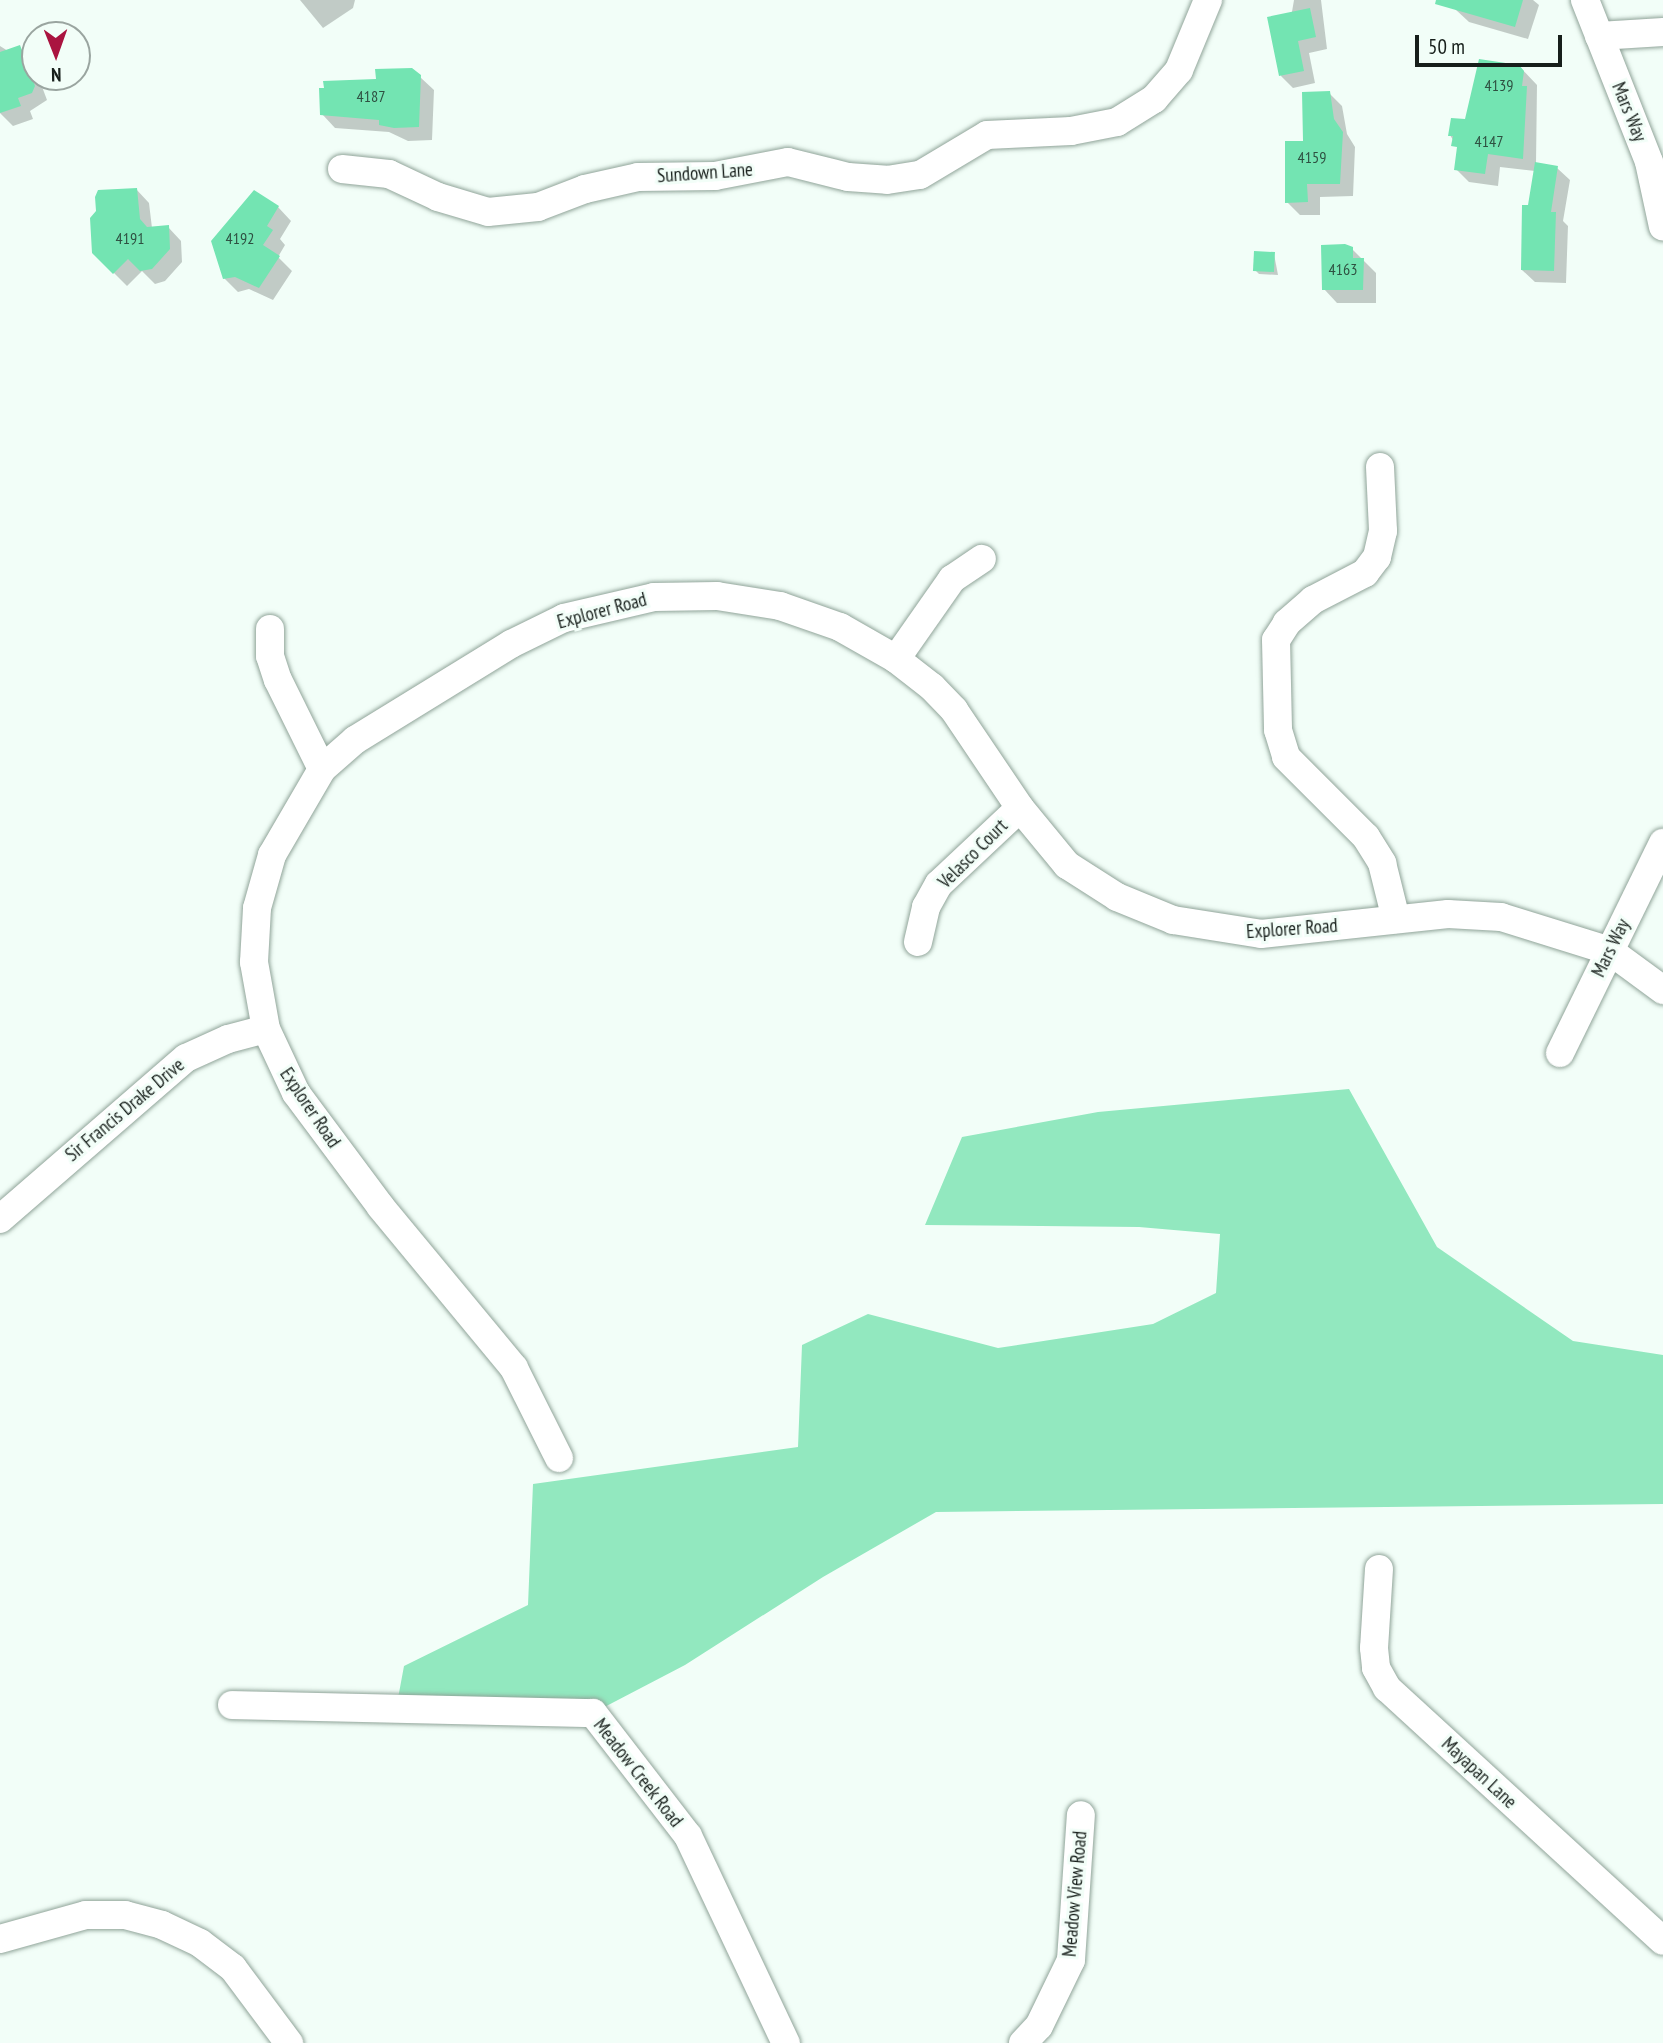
<!DOCTYPE html>
<style>
body{margin:0}
#map{position:relative;width:1663px;height:2043px;overflow:hidden;background:#f2fef8;font-family:"PT Sans Narrow",sans-serif}
div>[style]{position:absolute}
[style*='--x']{left:calc(var(--x)*1px);top:calc(var(--y)*1px);width:calc(var(--w)*1px);rotate:calc(var(--a)*1deg)}
.green>*{inset:0;background:#92e8bf}
.shadow>*{inset:0;background:#0003}
.building>*{inset:0;background:#73e4b2;transform-origin:0 0}
.roads{filter:drop-shadow(0 0 2px #90a499) drop-shadow(0 0 2px #90a499)}
.minor>*{height:28px;margin:-14px;padding:0 14px;transform-origin:14px;border-radius:14px;background:#fff}
span{translate:-50% -50%;white-space:nowrap;text-align:center;line-height:1.15;-webkit-text-stroke:6px #f2fef8;paint-order:stroke}
.number-label{font-size:16px;color:#2e5041}
.number-label span{-webkit-text-stroke-width:0}
.street-label{font-size:19px;color:#171f1b}
.north{position:absolute;left:21px;top:21px;width:70px;height:70px;box-sizing:border-box;background:#f2fef8;border:2px solid #9aa5a0;border-radius:50%;rotate:179deg;font-size:19px;font-weight:700;line-height:28px;text-align:center;color:#171f1b}
.north::after{content:'';display:block;margin:auto;width:24px;height:32px;background:#aa1440;clip-path:polygon(50% 0,100% 100%,50% 72%,0 100%)}
.scale{position:absolute;left:1415px;top:35px;width:147px;height:32px;box-sizing:border-box;border:4px solid #171f1b;border-top:0;padding-left:9px;font-size:21px;line-height:24px;white-space:nowrap;color:#171f1b;-webkit-text-stroke:5px #f2fef8;paint-order:stroke}
</style>
<div id="map">
<div class="green">
<i style="clip-path:polygon(1349px 1089px,1437px 1247px,1573px 1341px,1663px 1355px,1663px 1504px,936px 1512px,823px 1577px,685px 1665px,593px 1713px,396px 1709px,404px 1666px,528px 1605px,533px 1484px,798px 1447px,802px 1345px,868px 1314px,998px 1348px,1153px 1324px,1216px 1293px,1220px 1234px,1139px 1227px,925px 1225px,962px 1137px,1098px 1112px)"></i>
</div>
<div class="shadow">
<i style="clip-path:polygon(300px 0,355px 0,353px 8px,323px 28px)"></i>
<i style="clip-path:polygon(1294px 0,1321px 0,1327px 49px,1309px 53px,1315px 83px,1293px 88px,1281px 76px)"></i>
<i style="clip-path:polygon(1458px 0,1533px 0,1539px 5px,1528px 39px,1469px 22px,1455px 9px)"></i>
<i style="clip-path:polygon(0 46px,8px 51px,19px 47px,32px 60px,47px 100px,30px 111px,33px 119px,13px 126px,0 113px)"></i>
<i style="clip-path:polygon(1519px 66px,1537px 85px,1536px 164px,1557px 168px,1570px 180px,1563px 221px,1568px 226px,1566px 283px,1535px 282px,1522px 270px,1535px 171px,1500px 167px,1498px 186px,1469px 182px,1456px 169px,1459px 150px,1450px 135px)"></i>
<i style="clip-path:polygon(420px 77px,434px 90px,432px 140px,408px 141px,389px 132px,335px 128px,322px 114px)"></i>
<i style="clip-path:polygon(1329px 93px,1342px 106px,1347px 134px,1355px 147px,1353px 196px,1320px 197px,1320px 215px,1300px 215px,1287px 202px,1305px 142px)"></i>
<i style="clip-path:polygon(136px 189px,149px 203px,152px 228px,168px 227px,181px 241px,182px 262px,165px 281px,155px 284px,142px 271px,127px 286px,94px 253px)"></i>
<i style="clip-path:polygon(278px 207px,291px 221px,280px 239px,285px 245px,278px 257px,292px 271px,273px 300px,249px 289px,238px 292px,224px 278px)"></i>
<i style="clip-path:polygon(1352px 249px,1376px 273px,1376px 303px,1337px 303px,1324px 289px)"></i>
<i style="clip-path:polygon(1274px 254px,1278px 275px,1259px 274px,1255px 270px)"></i>
</div>
<div class="building">
<i style="clip-path:polygon(1436px 0,1523px 0,1515px 27px,1435px 4px)"></i>
<i style="clip-path:polygon(1310px 8px,1316px 37px,1298px 41px,1304px 71px,1279px 76px,1267px 17px)"></i>
<i style="clip-path:polygon(20px 45px,35px 86px,32px 93px,18px 98px,21px 106px,0 113px,0 52px)"></i>
<i style="clip-path:polygon(1479px 59px,1519px 65px,1524px 71px,1522px 86px,1527px 86px,1523px 159px,1488px 154px,1485px 174px,1454px 170px,1457px 147px,1451px 146px,1453px 136px,1448px 136px,1451px 118px,1465px 119px)"></i>
<i style="clip-path:polygon(412px 68px,421px 75px,419px 127px,394px 128px,379px 125px,379px 120px,320px 115px,319px 88px,324px 88px,323px 81px,376px 79px,375px 69px)"></i>
<i style="clip-path:polygon(1330px 91px,1334px 119px,1343px 132px,1340px 184px,1307px 184px,1308px 202px,1285px 203px,1285px 141px,1303px 141px,1302px 92px)"></i>
<i style="clip-path:polygon(1535px 162px,1558px 166px,1551px 212px,1556px 212px,1554px 271px,1521px 270px,1522px 205px,1528px 205px)"></i>
<i style="clip-path:polygon(137px 188px,140px 219px,147px 227px,169px 225px,170px 249px,152px 269px,140px 271px,128px 259px,113px 274px,92px 253px,90px 218px,96px 211px,95px 197px,98px 190px)"></i>
<i style="clip-path:polygon(254px 190px,279px 206px,267px 226px,273px 230px,263px 245px,280px 256px,259px 288px,235px 277px,223px 279px,211px 241px)"></i>
<i style="clip-path:polygon(1345px 244px,1353px 247px,1353px 258px,1364px 258px,1363px 290px,1322px 290px,1321px 245px)"></i>
<i style="left:1254px;top:251px;width:21px;height:20px;rotate:3deg"></i>
</div>
<div class="roads">
<div class="minor">
<i style="--x:1585;--y:0;--w:174;--a:68.4"></i>
<i style="--x:1649;--y:162;--w:66;--a:77.8"></i>
<i style="--x:1599;--y:36;--w:64;--a:-3.6"></i>
<i style="--x:342;--y:169;--w:47;--a:6.1"></i>
<i style="--x:389;--y:174;--w:54;--a:25.1"></i>
<i style="--x:438;--y:197;--w:52;--a:16.7"></i>
<i style="--x:488;--y:212;--w:50;--a:-5.7"></i>
<i style="--x:538;--y:207;--w:50;--a:-21"></i>
<i style="--x:585;--y:189;--w:54;--a:-12.8"></i>
<i style="--x:638;--y:177;--w:77;--a:-0.7"></i>
<i style="--x:715;--y:176;--w:74;--a:-10.9"></i>
<i style="--x:788;--y:162;--w:62;--a:14"></i>
<i style="--x:848;--y:177;--w:39;--a:4"></i>
<i style="--x:887;--y:180;--w:33;--a:-9"></i>
<i style="--x:920;--y:175;--w:78;--a:-30.8"></i>
<i style="--x:987;--y:135;--w:84;--a:-2.7"></i>
<i style="--x:1071;--y:131;--w:47;--a:-11.1"></i>
<i style="--x:1117;--y:122;--w:44;--a:-31.9"></i>
<i style="--x:1154;--y:99;--w:38;--a:-49"></i>
<i style="--x:1179;--y:70;--w:76;--a:-67.5"></i>
<i style="--x:1380;--y:467;--w:64;--a:87.3"></i>
<i style="--x:1383;--y:531;--w:27;--a:103"></i>
<i style="--x:1377;--y:557;--w:20;--a:127"></i>
<i style="--x:1365;--y:573;--w:59;--a:152.6"></i>
<i style="--x:1313;--y:600;--w:35;--a:139"></i>
<i style="--x:1287;--y:623;--w:20;--a:123"></i>
<i style="--x:1276;--y:640;--w:90;--a:88.7"></i>
<i style="--x:1278;--y:730;--w:28;--a:73"></i>
<i style="--x:1286;--y:757;--w:113;--a:45"></i>
<i style="--x:1366;--y:837;--w:31;--a:58"></i>
<i style="--x:1382;--y:863;--w:58;--a:76"></i>
<i style="--x:270;--y:629;--w:27;--a:90"></i>
<i style="--x:270;--y:656;--w:25;--a:72"></i>
<i style="--x:278;--y:680;--w:99;--a:63.7"></i>
<i style="--x:896;--y:659;--w:98;--a:-55"></i>
<i style="--x:952;--y:579;--w:36;--a:-34"></i>
<i style="--x:918;--y:942;--w:36;--a:-77"></i>
<i style="--x:926;--y:907;--w:26;--a:-61"></i>
<i style="--x:939;--y:884;--w:111;--a:-43.2"></i>
<i style="--x:1560;--y:1053;--w:234;--a:-63.9"></i>
<i style="--x:0;--y:1219;--w:246;--a:-40.9"></i>
<i style="--x:186;--y:1058;--w:46;--a:-24.3"></i>
<i style="--x:228;--y:1039;--w:39;--a:-15"></i>
<i style="--x:559;--y:1458;--w:101;--a:-116.6"></i>
<i style="--x:514;--y:1368;--w:209;--a:-129.6"></i>
<i style="--x:381;--y:1207;--w:142;--a:-126.7"></i>
<i style="--x:296;--y:1093;--w:71;--a:-115.1"></i>
<i style="--x:266;--y:1029;--w:68;--a:-100.2"></i>
<i style="--x:254;--y:962;--w:54;--a:-86.8"></i>
<i style="--x:257;--y:908;--w:55;--a:-74.2"></i>
<i style="--x:272;--y:855;--w:99;--a:-59.8"></i>
<i style="--x:322;--y:769;--w:44;--a:-41.3"></i>
<i style="--x:355;--y:740;--w:183;--a:-31.6"></i>
<i style="--x:511;--y:644;--w:59;--a:-26.1"></i>
<i style="--x:564;--y:618;--w:92;--a:-13.1"></i>
<i style="--x:654;--y:597;--w:63;--a:-0.9"></i>
<i style="--x:717;--y:596;--w:64;--a:9"></i>
<i style="--x:780;--y:606;--w:64;--a:19.3"></i>
<i style="--x:840;--y:627;--w:64;--a:29.7"></i>
<i style="--x:896;--y:659;--w:46;--a:37.9"></i>
<i style="--x:932;--y:687;--w:32;--a:46"></i>
<i style="--x:954;--y:710;--w:118;--a:56"></i>
<i style="--x:1020;--y:808;--w:74;--a:50.5"></i>
<i style="--x:1067;--y:865;--w:59;--a:32.6"></i>
<i style="--x:1117;--y:897;--w:61;--a:22.3"></i>
<i style="--x:1173;--y:920;--w:89;--a:9"></i>
<i style="--x:1261;--y:934;--w:188;--a:-6.1"></i>
<i style="--x:1448;--y:914;--w:53;--a:3.2"></i>
<i style="--x:1501;--y:917;--w:114;--a:17.3"></i>
<i style="--x:1610;--y:951;--w:66;--a:36.3"></i>
<i style="--x:1379;--y:1569;--w:79;--a:93.6"></i>
<i style="--x:1374;--y:1648;--w:20;--a:84"></i>
<i style="--x:1376;--y:1668;--w:23;--a:61"></i>
<i style="--x:1387;--y:1688;--w:374;--a:42.5"></i>
<i style="--x:232;--y:1705;--w:361;--a:1.3"></i>
<i style="--x:593;--y:1713;--w:155;--a:52.3"></i>
<i style="--x:688;--y:1836;--w:229;--a:64.7"></i>
<i style="--x:0;--y:1939;--w:89;--a:-15.6"></i>
<i style="--x:86;--y:1915;--w:39;--a:0"></i>
<i style="--x:125;--y:1915;--w:38;--a:15"></i>
<i style="--x:162;--y:1925;--w:42;--a:25.3"></i>
<i style="--x:200;--y:1943;--w:41;--a:37.1"></i>
<i style="--x:233;--y:1968;--w:94;--a:53.3"></i>
<i style="--x:1023;--y:2043;--w:23;--a:-47"></i>
<i style="--x:1039;--y:2026;--w:73;--a:-64.1"></i>
<i style="--x:1071;--y:1960;--w:145;--a:-86.1"></i>
</div>
</div>
<div class="number-label">
<span style="left:1499px;top:85px">4139</span>
<span style="left:371px;top:96px">4187</span>
<span style="left:1489px;top:141px">4147</span>
<span style="left:1312px;top:157px">4159</span>
<span style="left:130px;top:238px">4191</span>
<span style="left:240px;top:238px">4192</span>
<span style="left:1343px;top:269px">4163</span>
</div>
<div class="street-label">
<span style="left:1629px;top:112px;rotate:68deg">Mars Way</span>
<span style="left:705px;top:173px;rotate:-4deg">Sundown Lane</span>
<span style="left:602px;top:611px;rotate:-15deg">Explorer Road</span>
<span style="left:973px;top:854px;rotate:-45deg">Velasco Court</span>
<span style="left:1292px;top:929px;rotate:-4deg">Explorer Road</span>
<span style="left:1611px;top:948px;rotate:-64deg">Mars Way</span>
<span style="left:310px;top:1108px;rotate:56deg">Explorer Road</span>
<span style="left:125px;top:1110px;rotate:-40deg">Sir Francis Drake Drive</span>
<span style="left:638px;top:1773px;rotate:52deg">Meadow Creek Road</span>
<span style="left:1479px;top:1773px;rotate:43deg">Mayapan Lane</span>
<span style="left:1075px;top:1894px;rotate:-85deg">Meadow View Road</span>
</div>
<div class="north">N</div>
<div class="scale">50 m</div>
</div>
